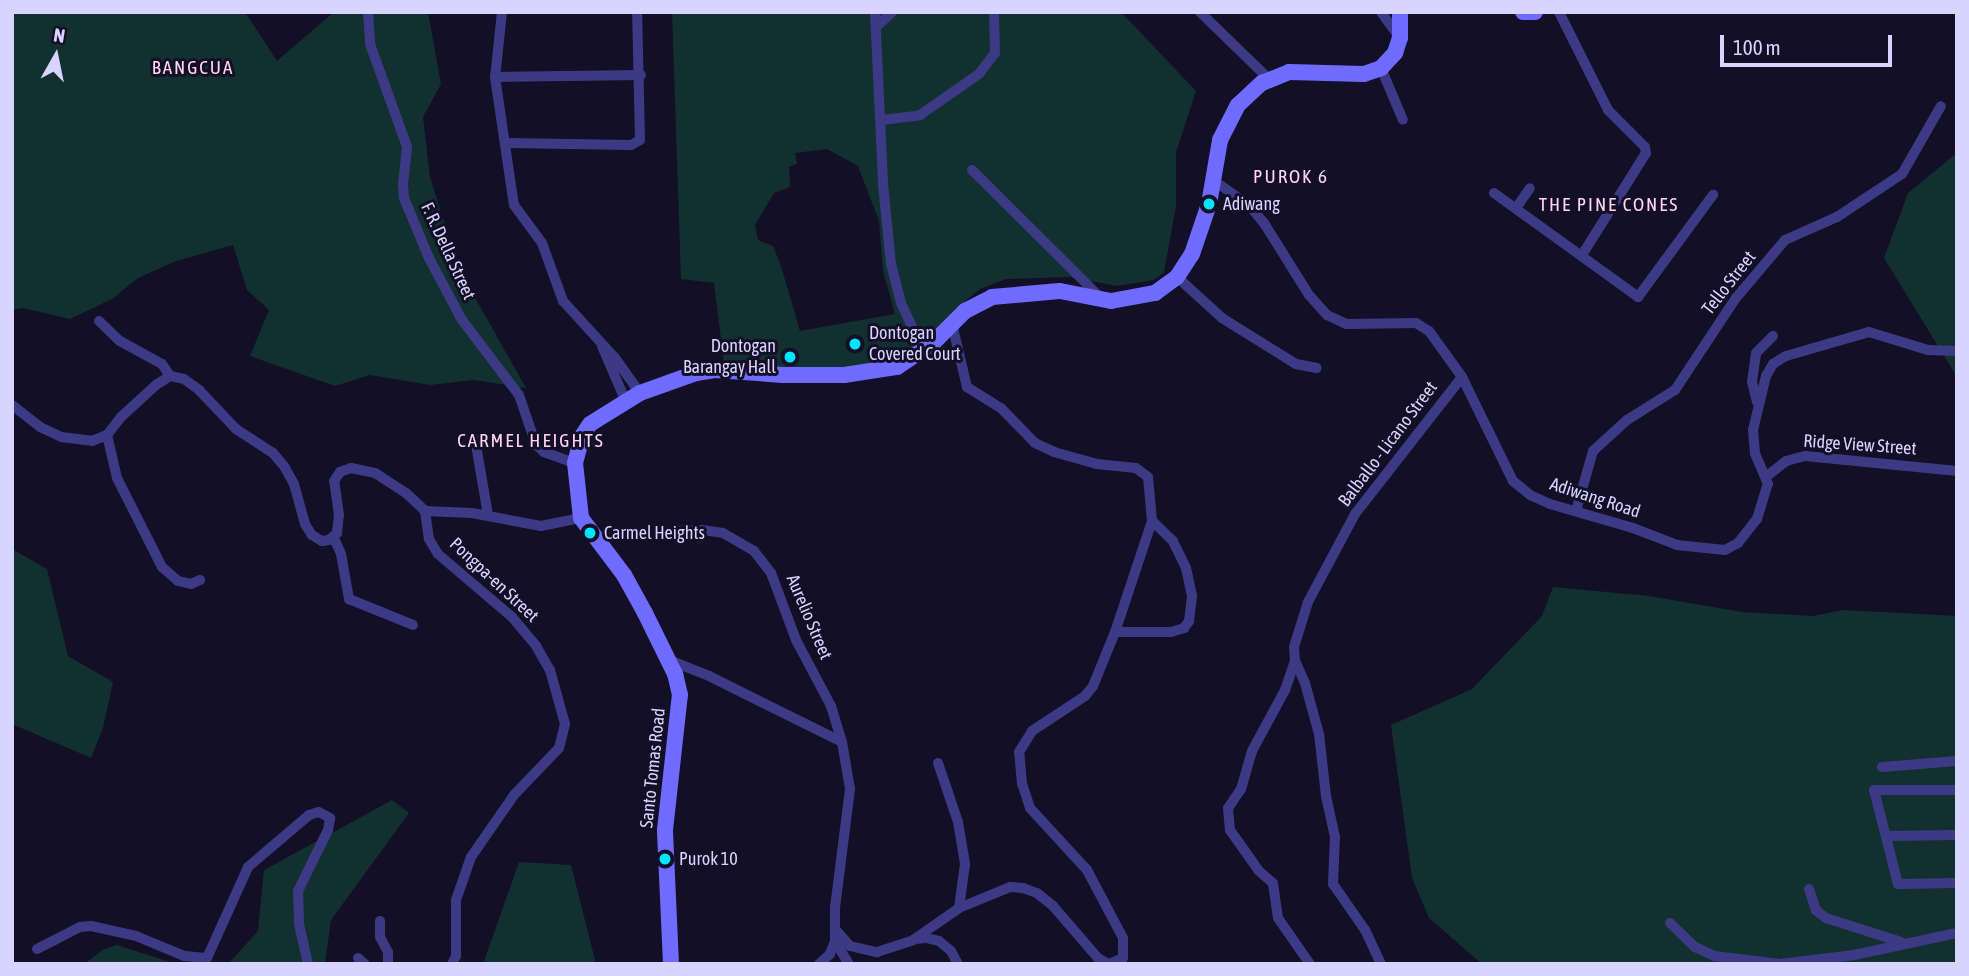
<!DOCTYPE html>
<style>
body{margin:0}
#map{position:relative;width:1969px;height:976px;overflow:hidden;background:#130f26;font-family:"Asap Condensed",sans-serif}
div>[style]{position:absolute}
[style*='--x']{left:calc(var(--x)*1px);top:calc(var(--y)*1px);width:calc(var(--w)*1px);rotate:calc(var(--a)*1deg)}
.green>*{inset:0;background:#12302f}
.street>*{height:10px;margin:-5px;padding:0 5px;transform-origin:5px;border-radius:5px;background:#3d3a85}
.secondary>*{height:16px;margin:-8px;padding:0 8px;transform-origin:8px;border-radius:8px;background:#6f6bff}
.dots>*{width:19px;height:19px;translate:-50% -50%;box-sizing:border-box;border:4px solid #130f26;border-radius:50%}
span{translate:-50% -50%;white-space:nowrap;text-align:center;line-height:1.15;-webkit-text-stroke:6px #130f26;paint-order:stroke}
.poi-label{font-size:18px;color:#d9d4ff}
.left{translate:0 -50%;text-align:left}
.right{translate:-100% -50%;text-align:right}
.street-label{font-size:18px;color:#d9d4ff}
.neighbourhood-label{font-size:19px;color:#ffd6f0;letter-spacing:2px}
.frame{position:absolute;inset:0;border:14px solid #d9d4ff;pointer-events:none}
.north{position:absolute;left:21px;top:21px;width:70px;height:70px;-webkit-text-stroke:5px #130f26;paint-order:stroke;rotate:9deg;font-size:19px;font-weight:700;line-height:28px;text-align:center;color:#d9d4ff}
.north::after{content:'';display:block;margin:auto;width:24px;height:32px;background:#d9d4ff;clip-path:polygon(50% 0,100% 100%,50% 72%,0 100%)}
.scale{position:absolute;left:1720px;top:35px;width:172px;height:32px;box-sizing:border-box;border:4px solid #d9d4ff;border-top:0;padding-left:9px;font-size:21px;line-height:24px;white-space:nowrap;color:#d9d4ff;-webkit-text-stroke:5px #130f26;paint-order:stroke}
</style>
<div id="map">
<div class="green">
<i style="clip-path:polygon(12px 12px,245px 12px,277px 61px,334px 12px,428px 12px,441px 84px,423px 117px,430px 177px,455px 257px,469px 287px,526px 388px,474px 380px,430px 385px,370px 375px,335px 386px,250px 356px,269px 310px,247px 290px,233px 245px,176px 261px,138px 278px,112px 299px,70px 319px,23px 308px,12px 310px)"></i>
<i style="clip-path:polygon(evenodd,672px 12px,1121px 12px,1196px 91px,1176px 152px,1176px 206px,1164px 272px,1154px 280px,1117px 286px,1070px 277px,1006px 279px,980px 289px,959px 306px,936px 333px,898px 359px,877px 364px,806px 372px,724px 364px,714px 283px,681px 279px,672px 12px,827px 149px,858px 166px,879px 221px,883px 271px,895px 314px,800px 331px,781px 266px,773px 246px,758px 240px,755px 225px,774px 193px,790px 187px,789px 167px,797px 164px,795px 153px,827px 149px)"></i>
<i style="clip-path:polygon(1957px 153px,1957px 377px,1884px 258px,1908px 193px)"></i>
<i style="clip-path:polygon(12px 549px,47px 569px,68px 656px,113px 682px,103px 728px,91px 758px,12px 724px)"></i>
<i style="clip-path:polygon(1553px 587px,1649px 596px,1742px 612px,1813px 616px,1843px 610px,1957px 616px,1957px 964px,1482px 964px,1429px 918px,1412px 878px,1391px 725px,1472px 689px,1542px 616px)"></i>
<i style="clip-path:polygon(392px 800px,409px 813px,331px 920px,325px 964px,228px 964px,258px 931px,264px 870px)"></i>
<i style="clip-path:polygon(519px 862px,571px 865px,596px 964px,483px 964px)"></i>
<i style="clip-path:polygon(117px 945px,176px 964px,84px 964px,104px 949px)"></i>
</div>
<div class="street">
<i style="--x:368;--y:12;--w:32;--a:86"></i>
<i style="--x:370;--y:44;--w:109;--a:70.2"></i>
<i style="--x:407;--y:147;--w:37;--a:96"></i>
<i style="--x:403;--y:184;--w:14;--a:86"></i>
<i style="--x:404;--y:198;--w:65;--a:67.4"></i>
<i style="--x:429;--y:258;--w:70;--a:62"></i>
<i style="--x:462;--y:320;--w:94;--a:52.8"></i>
<i style="--x:519;--y:395;--w:53;--a:71.2"></i>
<i style="--x:536;--y:445;--w:11;--a:41"></i>
<i style="--x:544;--y:452;--w:33;--a:20"></i>
<i style="--x:502;--y:12;--w:65;--a:96.1"></i>
<i style="--x:495;--y:77;--w:129;--a:81.6"></i>
<i style="--x:514;--y:205;--w:47;--a:53.6"></i>
<i style="--x:542;--y:243;--w:62;--a:70.1"></i>
<i style="--x:563;--y:301;--w:77;--a:47.6"></i>
<i style="--x:615;--y:358;--w:43;--a:54.5"></i>
<i style="--x:875;--y:12;--w:172;--a:87.3"></i>
<i style="--x:883;--y:184;--w:80;--a:84.3"></i>
<i style="--x:891;--y:264;--w:40;--a:75.6"></i>
<i style="--x:901;--y:303;--w:52;--a:64.9"></i>
<i style="--x:1200;--y:12;--w:96;--a:44.2"></i>
<i style="--x:1381;--y:12;--w:32;--a:54"></i>
<i style="--x:1559;--y:12;--w:110;--a:63.4"></i>
<i style="--x:1608;--y:110;--w:52;--a:45"></i>
<i style="--x:1645;--y:147;--w:6;--a:81"></i>
<i style="--x:1646;--y:153;--w:120;--a:122.1"></i>
<i style="--x:876;--y:27;--w:22;--a:-43"></i>
<i style="--x:1381;--y:68;--w:56;--a:67.1"></i>
<i style="--x:495;--y:77;--w:146;--a:-0.8"></i>
<i style="--x:882;--y:120;--w:38;--a:-7"></i>
<i style="--x:920;--y:115;--w:72;--a:-34.8"></i>
<i style="--x:979;--y:74;--w:26;--a:-53"></i>
<i style="--x:995;--y:53;--w:41;--a:-91.4"></i>
<i style="--x:505;--y:143;--w:126;--a:0.9"></i>
<i style="--x:631;--y:145;--w:10;--a:-29"></i>
<i style="--x:640;--y:140;--w:128;--a:-91.3"></i>
<i style="--x:972;--y:170;--w:183;--a:44.8"></i>
<i style="--x:1213;--y:180;--w:45;--a:35.1"></i>
<i style="--x:1250;--y:206;--w:22;--a:51"></i>
<i style="--x:1264;--y:223;--w:85;--a:58"></i>
<i style="--x:1309;--y:295;--w:27;--a:48"></i>
<i style="--x:1327;--y:315;--w:21;--a:25"></i>
<i style="--x:1346;--y:324;--w:70;--a:-0.8"></i>
<i style="--x:1416;--y:323;--w:15;--a:32"></i>
<i style="--x:1429;--y:331;--w:57;--a:54.3"></i>
<i style="--x:1462;--y:377;--w:116;--a:63.9"></i>
<i style="--x:1513;--y:481;--w:22;--a:39"></i>
<i style="--x:1530;--y:495;--w:22;--a:24"></i>
<i style="--x:1550;--y:504;--w:86;--a:16.1"></i>
<i style="--x:1633;--y:528;--w:47;--a:21.1"></i>
<i style="--x:1677;--y:545;--w:48;--a:5.9"></i>
<i style="--x:1725;--y:550;--w:15;--a:-28"></i>
<i style="--x:1738;--y:543;--w:31;--a:-52"></i>
<i style="--x:1757;--y:519;--w:37;--a:-73"></i>
<i style="--x:1768;--y:484;--w:34;--a:-113"></i>
<i style="--x:1755;--y:453;--w:23;--a:-95"></i>
<i style="--x:1753;--y:430;--w:56;--a:-76.5"></i>
<i style="--x:1766;--y:376;--w:14;--a:-60"></i>
<i style="--x:1773;--y:364;--w:15;--a:-32"></i>
<i style="--x:1786;--y:356;--w:86;--a:-16.1"></i>
<i style="--x:1869;--y:332;--w:62;--a:17"></i>
<i style="--x:1928;--y:350;--w:29;--a:2"></i>
<i style="--x:1494;--y:193;--w:178;--a:35.8"></i>
<i style="--x:1638;--y:297;--w:127;--a:-53.7"></i>
<i style="--x:1516;--y:208;--w:24;--a:-55"></i>
<i style="--x:1177;--y:277;--w:61;--a:42.3"></i>
<i style="--x:1222;--y:318;--w:87;--a:31.9"></i>
<i style="--x:1296;--y:364;--w:21;--a:11"></i>
<i style="--x:99;--y:321;--w:29;--a:44"></i>
<i style="--x:120;--y:341;--w:48;--a:28.7"></i>
<i style="--x:162;--y:364;--w:14;--a:56"></i>
<i style="--x:952;--y:324;--w:65;--a:76.6"></i>
<i style="--x:967;--y:387;--w:40;--a:32"></i>
<i style="--x:1001;--y:408;--w:49;--a:45.8"></i>
<i style="--x:1035;--y:443;--w:21;--a:25"></i>
<i style="--x:1054;--y:452;--w:45;--a:15.6"></i>
<i style="--x:1097;--y:464;--w:39;--a:6"></i>
<i style="--x:1136;--y:468;--w:15;--a:37"></i>
<i style="--x:1148;--y:477;--w:44;--a:84.8"></i>
<i style="--x:1152;--y:521;--w:117;--a:108.4"></i>
<i style="--x:602;--y:346;--w:61;--a:66.8"></i>
<i style="--x:1757;--y:402;--w:21;--a:-104"></i>
<i style="--x:1752;--y:382;--w:29;--a:-82"></i>
<i style="--x:1756;--y:353;--w:24;--a:-45"></i>
<i style="--x:12;--y:405;--w:36;--a:38"></i>
<i style="--x:40;--y:427;--w:23;--a:25"></i>
<i style="--x:61;--y:437;--w:31;--a:7"></i>
<i style="--x:92;--y:441;--w:16;--a:-22"></i>
<i style="--x:107;--y:435;--w:23;--a:-52"></i>
<i style="--x:121;--y:417;--w:47;--a:-42.4"></i>
<i style="--x:156;--y:385;--w:17;--a:-33"></i>
<i style="--x:170;--y:376;--w:14;--a:12"></i>
<i style="--x:184;--y:379;--w:19;--a:36"></i>
<i style="--x:199;--y:390;--w:54;--a:46.5"></i>
<i style="--x:236;--y:429;--w:44;--a:33"></i>
<i style="--x:273;--y:453;--w:17;--a:50"></i>
<i style="--x:284;--y:466;--w:21;--a:61"></i>
<i style="--x:294;--y:484;--w:41;--a:74.6"></i>
<i style="--x:305;--y:524;--w:13;--a:58"></i>
<i style="--x:312;--y:535;--w:12;--a:31"></i>
<i style="--x:322;--y:541;--w:7;--a:-8"></i>
<i style="--x:329;--y:540;--w:11;--a:-41"></i>
<i style="--x:337;--y:533;--w:18;--a:-84"></i>
<i style="--x:339;--y:515;--w:34;--a:-98"></i>
<i style="--x:334;--y:481;--w:11;--a:-56"></i>
<i style="--x:340;--y:472;--w:12;--a:-20"></i>
<i style="--x:351;--y:468;--w:25;--a:12"></i>
<i style="--x:375;--y:473;--w:37;--a:33"></i>
<i style="--x:406;--y:493;--w:26;--a:43"></i>
<i style="--x:425;--y:511;--w:47;--a:2.4"></i>
<i style="--x:472;--y:513;--w:70;--a:10.7"></i>
<i style="--x:541;--y:526;--w:41;--a:-11.3"></i>
<i style="--x:107;--y:435;--w:44;--a:76.9"></i>
<i style="--x:117;--y:478;--w:100;--a:63.2"></i>
<i style="--x:162;--y:567;--w:21;--a:41"></i>
<i style="--x:178;--y:581;--w:13;--a:13"></i>
<i style="--x:191;--y:584;--w:10;--a:-24"></i>
<i style="--x:475;--y:439;--w:77;--a:80.3"></i>
<i style="--x:1767;--y:476;--w:24;--a:-38"></i>
<i style="--x:1786;--y:461;--w:20;--a:-15"></i>
<i style="--x:1805;--y:456;--w:153;--a:5.6"></i>
<i style="--x:425;--y:511;--w:28;--a:82"></i>
<i style="--x:429;--y:539;--w:17;--a:59"></i>
<i style="--x:438;--y:554;--w:97;--a:40.4"></i>
<i style="--x:512;--y:617;--w:38;--a:50"></i>
<i style="--x:536;--y:646;--w:28;--a:60"></i>
<i style="--x:550;--y:670;--w:56;--a:74.5"></i>
<i style="--x:565;--y:724;--w:25;--a:104"></i>
<i style="--x:559;--y:748;--w:65;--a:133.8"></i>
<i style="--x:514;--y:795;--w:75;--a:124.7"></i>
<i style="--x:471;--y:857;--w:46;--a:109.2"></i>
<i style="--x:456;--y:900;--w:56;--a:90"></i>
<i style="--x:456;--y:956;--w:9;--a:117"></i>
<i style="--x:1576;--y:511;--w:62;--a:-74.2"></i>
<i style="--x:1593;--y:451;--w:46;--a:-42.4"></i>
<i style="--x:1627;--y:420;--w:57;--a:-32"></i>
<i style="--x:1675;--y:390;--w:110;--a:-56.5"></i>
<i style="--x:1736;--y:298;--w:76;--a:-49.8"></i>
<i style="--x:1785;--y:240;--w:57;--a:-23.9"></i>
<i style="--x:1837;--y:217;--w:78;--a:-33.5"></i>
<i style="--x:1902;--y:174;--w:78;--a:-60.2"></i>
<i style="--x:672;--y:531;--w:30;--a:-2"></i>
<i style="--x:702;--y:530;--w:21;--a:8"></i>
<i style="--x:723;--y:533;--w:36;--a:30"></i>
<i style="--x:754;--y:551;--w:28;--a:52"></i>
<i style="--x:771;--y:573;--w:72;--a:69.5"></i>
<i style="--x:796;--y:640;--w:75;--a:62.1"></i>
<i style="--x:831;--y:706;--w:38;--a:73"></i>
<i style="--x:334;--y:538;--w:17;--a:66"></i>
<i style="--x:341;--y:554;--w:46;--a:79.9"></i>
<i style="--x:349;--y:599;--w:69;--a:22.1"></i>
<i style="--x:669;--y:660;--w:43;--a:21.8"></i>
<i style="--x:709;--y:676;--w:148;--a:26.4"></i>
<i style="--x:842;--y:742;--w:48;--a:80.3"></i>
<i style="--x:850;--y:789;--w:119;--a:97.2"></i>
<i style="--x:835;--y:907;--w:34;--a:90"></i>
<i style="--x:835;--y:941;--w:27;--a:59"></i>
<i style="--x:1295;--y:661;--w:31;--a:109"></i>
<i style="--x:1285;--y:690;--w:69;--a:118.4"></i>
<i style="--x:1252;--y:751;--w:40;--a:106"></i>
<i style="--x:1241;--y:789;--w:23;--a:124"></i>
<i style="--x:1228;--y:808;--w:22;--a:85"></i>
<i style="--x:1230;--y:830;--w:50;--a:54.7"></i>
<i style="--x:1259;--y:871;--w:18;--a:41"></i>
<i style="--x:1273;--y:883;--w:35;--a:82"></i>
<i style="--x:1278;--y:918;--w:56;--a:55.2"></i>
<i style="--x:938;--y:763;--w:62;--a:71.3"></i>
<i style="--x:958;--y:822;--w:43;--a:80.5"></i>
<i style="--x:965;--y:864;--w:44;--a:97.8"></i>
<i style="--x:1882;--y:767;--w:75;--a:-4.6"></i>
<i style="--x:1957;--y:790;--w:83;--a:180"></i>
<i style="--x:1874;--y:790;--w:97;--a:75.7"></i>
<i style="--x:1898;--y:884;--w:59;--a:-1"></i>
<i style="--x:1886;--y:836;--w:71;--a:-0.8"></i>
<i style="--x:1809;--y:889;--w:22;--a:72"></i>
<i style="--x:1816;--y:910;--w:13;--a:39"></i>
<i style="--x:1826;--y:918;--w:79;--a:17.7"></i>
<i style="--x:380;--y:921;--w:16;--a:90"></i>
<i style="--x:380;--y:937;--w:17;--a:62"></i>
<i style="--x:388;--y:952;--w:12;--a:90"></i>
<i style="--x:1670;--y:923;--w:35;--a:44"></i>
<i style="--x:1695;--y:947;--w:21;--a:25"></i>
<i style="--x:1714;--y:956;--w:66;--a:6.9"></i>
<i style="--x:1780;--y:964;--w:75;--a:-6.9"></i>
<i style="--x:1854;--y:955;--w:105;--a:-12.1"></i>
<i style="--x:836;--y:930;--w:21;--a:49"></i>
<i style="--x:850;--y:946;--w:28;--a:13"></i>
<i style="--x:877;--y:952;--w:38;--a:-18"></i>
<i style="--x:913;--y:940;--w:56;--a:-34.8"></i>
<i style="--x:959;--y:908;--w:55;--a:-22.4"></i>
<i style="--x:1010;--y:887;--w:13;--a:4"></i>
<i style="--x:1023;--y:888;--w:15;--a:20"></i>
<i style="--x:1037;--y:893;--w:21;--a:39"></i>
<i style="--x:1053;--y:906;--w:69;--a:49.1"></i>
<i style="--x:1098;--y:958;--w:13;--a:29"></i>
<i style="--x:1109;--y:964;--w:15;--a:-23"></i>
<i style="--x:1123;--y:958;--w:20;--a:-90"></i>
<i style="--x:1123;--y:938;--w:77;--a:-117.9"></i>
<i style="--x:1087;--y:870;--w:84;--a:-132.6"></i>
<i style="--x:1030;--y:808;--w:25;--a:-108"></i>
<i style="--x:1022;--y:784;--w:32;--a:-95"></i>
<i style="--x:1019;--y:752;--w:25;--a:-58"></i>
<i style="--x:1032;--y:731;--w:64;--a:-33.4"></i>
<i style="--x:1085;--y:696;--w:13;--a:-51"></i>
<i style="--x:1093;--y:686;--w:58;--a:-67.8"></i>
<i style="--x:1115;--y:632;--w:56;--a:0"></i>
<i style="--x:1171;--y:632;--w:14;--a:-17"></i>
<i style="--x:1184;--y:628;--w:9;--a:-54"></i>
<i style="--x:1189;--y:621;--w:25;--a:-83"></i>
<i style="--x:1192;--y:596;--w:29;--a:-102"></i>
<i style="--x:1186;--y:568;--w:30;--a:-116"></i>
<i style="--x:1173;--y:541;--w:29;--a:-136"></i>
<i style="--x:915;--y:939;--w:11;--a:-5"></i>
<i style="--x:926;--y:938;--w:13;--a:13"></i>
<i style="--x:939;--y:941;--w:16;--a:40"></i>
<i style="--x:951;--y:951;--w:15;--a:62"></i>
<i style="--x:37;--y:949;--w:48;--a:-27.1"></i>
<i style="--x:80;--y:927;--w:11;--a:-5"></i>
<i style="--x:91;--y:926;--w:46;--a:12.5"></i>
<i style="--x:136;--y:936;--w:52;--a:22.6"></i>
<i style="--x:184;--y:956;--w:23;--a:5"></i>
<i style="--x:207;--y:958;--w:100;--a:-65.7"></i>
<i style="--x:248;--y:867;--w:80;--a:-40.4"></i>
<i style="--x:309;--y:815;--w:10;--a:-17"></i>
<i style="--x:319;--y:812;--w:13;--a:29"></i>
<i style="--x:330;--y:818;--w:12;--a:99"></i>
<i style="--x:328;--y:830;--w:68;--a:116.2"></i>
<i style="--x:298;--y:891;--w:33;--a:88"></i>
<i style="--x:299;--y:924;--w:41;--a:77.3"></i>
<i style="--x:358;--y:958;--w:9;--a:41"></i>
<i style="--x:819;--y:964;--w:15;--a:-42"></i>
<i style="--x:830;--y:954;--w:14;--a:-69"></i>
<i style="--x:1381;--y:964;--w:38;--a:-115"></i>
<i style="--x:1365;--y:930;--w:56;--a:-124.8"></i>
<i style="--x:1333;--y:884;--w:47;--a:-87.6"></i>
<i style="--x:1335;--y:837;--w:42;--a:-102.4"></i>
<i style="--x:1326;--y:796;--w:62;--a:-96.4"></i>
<i style="--x:1319;--y:734;--w:53;--a:-105.4"></i>
<i style="--x:1305;--y:683;--w:24;--a:-114"></i>
<i style="--x:1295;--y:661;--w:14;--a:-94"></i>
<i style="--x:1294;--y:647;--w:47;--a:-72.7"></i>
<i style="--x:1308;--y:602;--w:100;--a:-61.9"></i>
<i style="--x:1355;--y:514;--w:174;--a:-52"></i>
</div>
<div class="secondary">
<i style="--x:1523;--y:12;--w:12;--a:0"></i>
<i style="--x:671;--y:964;--w:134;--a:-92.6"></i>
<i style="--x:665;--y:830;--w:136;--a:-83.7"></i>
<i style="--x:680;--y:695;--w:22;--a:-103"></i>
<i style="--x:675;--y:674;--w:68;--a:-116.2"></i>
<i style="--x:645;--y:613;--w:43;--a:-118.9"></i>
<i style="--x:624;--y:575;--w:71;--a:-127"></i>
<i style="--x:581;--y:518;--w:55;--a:-96.2"></i>
<i style="--x:575;--y:463;--w:28;--a:-75"></i>
<i style="--x:582;--y:436;--w:14;--a:-56"></i>
<i style="--x:590;--y:424;--w:59;--a:-31.8"></i>
<i style="--x:640;--y:393;--w:59;--a:-19.7"></i>
<i style="--x:696;--y:373;--w:19;--a:-9"></i>
<i style="--x:715;--y:370;--w:68;--a:4.2"></i>
<i style="--x:783;--y:375;--w:61;--a:0"></i>
<i style="--x:844;--y:375;--w:54;--a:-8.6"></i>
<i style="--x:897;--y:367;--w:43;--a:-33.7"></i>
<i style="--x:933;--y:343;--w:45;--a:-45"></i>
<i style="--x:965;--y:311;--w:30;--a:-27"></i>
<i style="--x:992;--y:297;--w:68;--a:-5"></i>
<i style="--x:1060;--y:291;--w:52;--a:11.1"></i>
<i style="--x:1111;--y:301;--w:45;--a:-10.3"></i>
<i style="--x:1155;--y:293;--w:27;--a:-36"></i>
<i style="--x:1177;--y:277;--w:27;--a:-57"></i>
<i style="--x:1192;--y:254;--w:53;--a:-71.2"></i>
<i style="--x:1209;--y:204;--w:65;--a:-80.2"></i>
<i style="--x:1220;--y:140;--w:39;--a:-63"></i>
<i style="--x:1238;--y:105;--w:33;--a:-43"></i>
<i style="--x:1262;--y:83;--w:29;--a:-22"></i>
<i style="--x:1289;--y:72;--w:75;--a:1.5"></i>
<i style="--x:1364;--y:74;--w:18;--a:-19"></i>
<i style="--x:1381;--y:68;--w:21;--a:-47"></i>
<i style="--x:1395;--y:53;--w:16;--a:-72"></i>
<i style="--x:1400;--y:38;--w:26;--a:-90"></i>
</div>
<div class="dots">
<i style="left:1209px;top:204px;background:#00e5ff"></i>
<i style="left:855px;top:344px;background:#00e5ff"></i>
<i style="left:790px;top:357px;background:#00e5ff"></i>
<i style="left:590px;top:533px;background:#00e5ff"></i>
<i style="left:665px;top:859px;background:#00e5ff"></i>
</div>
<div class="poi-label">
<span class="left" style="left:1223px;top:204px">Adiwang</span>
<span class="left" style="left:869px;top:344px">Dontogan<br>Covered Court</span>
<span class="right" style="left:776px;top:357px">Dontogan<br>Barangay Hall</span>
<span class="left" style="left:604px;top:533px">Carmel Heights</span>
<span class="left" style="left:679px;top:859px">Purok 10</span>
</div>
<div class="street-label">
<span style="left:448px;top:251px;rotate:65deg">F. R. Della Street</span>
<span style="left:1729px;top:283px;rotate:-52deg">Tello Street</span>
<span style="left:1388px;top:444px;rotate:-53deg">Balballo - Licano Street</span>
<span style="left:1860px;top:445px;rotate:4deg">Ridge View Street</span>
<span style="left:1595px;top:498px;rotate:18deg">Adiwang Road</span>
<span style="left:494px;top:580px;rotate:43deg">Pongpa-en Street</span>
<span style="left:809px;top:617px;rotate:67deg">Aurelio Street</span>
<span style="left:653px;top:768px;rotate:-84deg">Santo Tomas Road</span>
</div>
<div class="neighbourhood-label">
<span style="left:193px;top:68px">BANGCUA</span>
<span style="left:1291px;top:177px">PUROK 6</span>
<span style="left:1609px;top:205px">THE PINE CONES</span>
<span style="left:531px;top:441px">CARMEL HEIGHTS</span>
</div>
<div class="frame"></div>
<div class="north">N</div>
<div class="scale">100 m</div>
</div>
